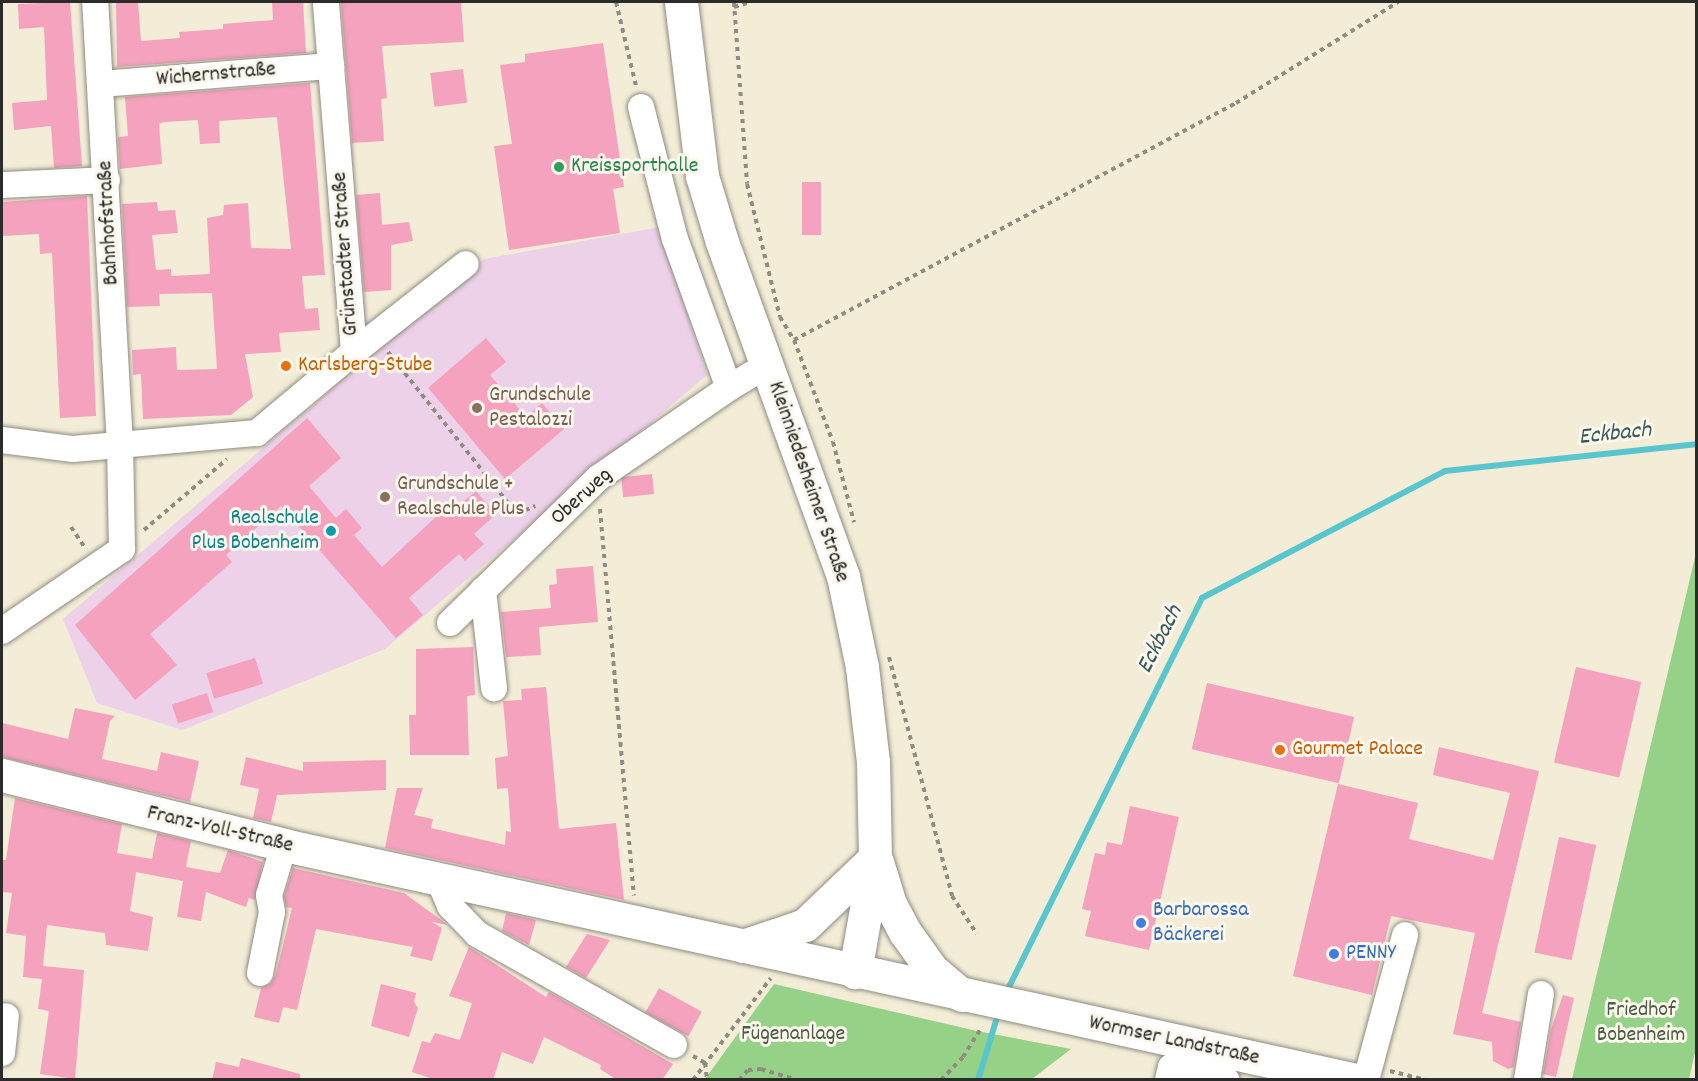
<!DOCTYPE html>
<meta charset="utf-8">
<style>
body{margin:0}
#map{position:relative;width:1698px;height:1081px;overflow:hidden;background:#f3edd7;font-family:Dekko,sans-serif}
div>[style]{position:absolute}
[style*='--x']{left:calc(var(--x)*1px);top:calc(var(--y)*1px);width:calc(var(--w)*1px);rotate:calc(var(--a)*1deg)}
.built>*{inset:0;background:#edd1e9}
.green>*{inset:0;background:#95d186}
.stream>*{height:6px;margin:-3px;padding:0 3px;transform-origin:3px;border-radius:3px;background:#58c6cc}
.building>*{inset:0;background:#f4a2bd;transform-origin:0 0}
.path>*{height:4px;margin-top:-2px;transform-origin:0;background:repeating-linear-gradient(90deg,#8f8c81 0 4.5px,transparent 0 9px)}
.roads{filter:drop-shadow(0 0 2px #8f8c81) drop-shadow(0 0 2px #8f8c81)}
.minor>*{height:26px;margin:-13px;padding:0 13px;transform-origin:13px;border-radius:13px;background:#fff}
.major>*{height:33px;margin:-16.5px;padding:0 16.5px;transform-origin:16.5px;border-radius:16.5px;background:#fff}
.dots>*{width:16px;height:16px;translate:-50% -50%;box-sizing:border-box;border:3px solid #fbf7ec;border-radius:50%}
span{translate:-50% -50%;white-space:nowrap;text-align:center;line-height:1.15;-webkit-text-stroke:6px #fbf7ec;paint-order:stroke}
.street-label{font-size:22px;color:#2b2b2b}
.leisure-label{font-size:22px;color:#27864d}
.left{translate:0 -50%;text-align:left}
.food-label{font-size:22px;color:#c56008}
.education-label{font-size:22px;color:#785e54}
.culture-label{font-size:22px;color:#0d838f}
.right{translate:-100% -50%;text-align:right}
.shop-label{font-size:22px;color:#366cbe}
.park-label{font-size:22px;color:#4b5d46}
.water-label{font-size:24px;color:#385a5b;font-style:italic}
.frame{position:absolute;inset:0;border:3px solid #2b2b2b;pointer-events:none}
</style>
<div id="map">
<div class="built">
<i style="clip-path:polygon(660px 227px,707px 375px,385px 649px,182px 730px,97px 703px,63px 619px,484px 259px)"></i>
</div>
<div class="green">
<i style="clip-path:polygon(1696px 553px,1696px 1048px,1689px 1079px,1572px 1079px)"></i>
<i style="clip-path:polygon(774px 984px,977px 1031px,1071px 1049px,1032px 1079px,705px 1079px)"></i>
</div>
<div class="stream">
<i style="--x:1006;--y:993;--w:441;--a:-63.6"></i>
<i style="--x:1202;--y:598;--w:274;--a:-27.6"></i>
<i style="--x:1445;--y:471;--w:252;--a:-6.1"></i>
<i style="--x:978;--y:1080;--w:72;--a:-73.1"></i>
</div>
<div class="building">
<i style="clip-path:polygon(70px 2px,82px 166px,54px 168px,51px 126px,14px 130px,12px 103px,47px 100px,44px 27px,19px 29px,18px 4px)"></i>
<i style="clip-path:polygon(116px 2px,138px 2px,141px 41px,180px 38px,179px 32px,223px 29px,223px 24px,273px 20px,272px 2px,303px 2px,306px 53px,117px 67px)"></i>
<i style="clip-path:polygon(341px 2px,461px 2px,464px 42px,382px 46px,387px 98px,381px 99px,384px 141px,352px 143px)"></i>
<i style="clip-path:polygon(603px 43px,624px 187px,613px 189px,620px 233px,509px 250px,494px 146px,512px 144px,500px 65px,525px 62px,525px 54px)"></i>
<i style="left:463px;top:69px;width:34px;height:33px;rotate:83deg"></i>
<i style="clip-path:polygon(310px 83px,325px 275px,302px 276px,305px 309px,318px 308px,320px 330px,279px 333px,281px 352px,245px 354px,253px 397px,231px 415px,143px 419px,141px 374px,133px 375px,132px 350px,176px 347px,177px 370px,217px 369px,212px 293px,159px 294px,160px 306px,127px 307px,122px 204px,157px 202px,158px 211px,175px 210px,178px 233px,152px 235px,156px 270px,171px 269px,171px 276px,210px 274px,207px 218px,223px 215px,224px 205px,248px 203px,251px 248px,291px 249px,277px 117px,219px 121px,220px 143px,200px 144px,198px 120px,164px 122px,159px 124px,162px 164px,120px 169px,118px 137px,128px 136px,125px 97px)"></i>
<i style="left:802px;top:182px;width:19px;height:53px"></i>
<i style="clip-path:polygon(380px 193px,382px 225px,409px 222px,413px 241px,391px 245px,391px 290px,364px 292px,356px 195px)"></i>
<i style="clip-path:polygon(87px 196px,96px 416px,60px 418px,52px 253px,40px 254px,39px 234px,2px 236px,2px 202px)"></i>
<i style="clip-path:polygon(486px 338px,506px 362px,490px 375px,526px 417px,542px 403px,564px 429px,505px 479px,428px 388px)"></i>
<i style="clip-path:polygon(307px 418px,341px 458px,309px 486px,336px 518px,346px 509px,362px 528px,354px 535px,382px 567px,454px 500px,458px 506px,476px 491px,496px 514px,474px 534px,484px 544px,465px 561px,459px 554px,409px 598px,423px 615px,396px 638px,281px 506px,226px 555px,232px 562px,150px 634px,177px 665px,135px 700px,75px 625px)"></i>
<i style="left:652px;top:474px;width:20px;height:31px;rotate:84deg"></i>
<i style="clip-path:polygon(593px 566px,598px 622px,539px 627px,541px 655px,506px 657px,501px 612px,551px 608px,549px 585px,557px 584px,556px 569px)"></i>
<i style="clip-path:polygon(473px 647px,475px 695px,467px 696px,469px 755px,410px 755px,409px 715px,416px 715px,416px 649px)"></i>
<i style="left:255px;top:658px;width:27px;height:51px;rotate:73deg"></i>
<i style="left:1576px;top:667px;width:67px;height:98px;rotate:13deg"></i>
<i style="left:1207px;top:683px;width:151px;height:68px;rotate:13deg"></i>
<i style="clip-path:polygon(546px 687px,559px 829px,616px 823px,624px 900px,385px 848px,397px 788px,423px 788px,414px 815px,433px 819px,431px 828px,505px 845px,506px 831px,511px 832px,508px 788px,497px 789px,495px 758px,508px 756px,503px 701px,522px 700px,521px 689px)"></i>
<i style="left:207px;top:693px;width:20px;height:37px;rotate:72deg"></i>
<i style="clip-path:polygon(75px 708px,115px 716px,110px 721px,102px 759px,157px 771px,161px 752px,199px 761px,190px 802px,2px 757px,2px 723px,68px 739px)"></i>
<i style="clip-path:polygon(1439px 747px,1539px 771px,1482px 1013px,1521px 1022px,1514px 1067px,1508px 1069px,1493px 1061px,1492px 1042px,1453px 1034px,1475px 933px,1391px 916px,1372px 995px,1293px 976px,1338px 784px,1418px 803px,1409px 839px,1493px 860px,1510px 793px,1433px 775px)"></i>
<i style="clip-path:polygon(246px 757px,303px 771px,303px 762px,386px 760px,386px 790px,277px 795px,271px 822px,253px 818px,259px 789px,240px 785px)"></i>
<i style="clip-path:polygon(15px 798px,122px 824px,117px 853px,152px 859px,157px 833px,191px 841px,186px 867px,220px 873px,228px 850px,263px 862px,255px 900px,249px 898px,246px 907px,206px 892px,201px 921px,177px 917px,183px 881px,136px 872px,130px 911px,153px 917px,148px 951px,106px 945px,105px 933px,47px 925px,43px 966px,84px 970px,75px 1079px,40px 1074px,49px 1011px,38px 1009px,42px 979px,23px 977px,26px 936px,6px 933px,12px 893px,2px 892px,2px 860px,6px 860px)"></i>
<i style="clip-path:polygon(1130px 806px,1179px 817px,1149px 950px,1085px 936px,1091px 911px,1082px 909px,1095px 853px,1105px 855px,1107px 842px,1122px 845px)"></i>
<i style="left:1559px;top:837px;width:38px;height:118px;rotate:12deg"></i>
<i style="clip-path:polygon(293px 868px,404px 893px,448px 925px,432px 922px,442px 928px,432px 961px,410px 956px,413px 947px,316px 929px,297px 1010px,283px 1007px,279px 1023px,254px 1017px,261px 988px,271px 983px,276px 974px,292px 908px,286px 907px,284px 896px)"></i>
<i style="clip-path:polygon(506px 913px,536px 920px,529px 945px,502px 931px)"></i>
<i style="clip-path:polygon(587px 934px,610px 940px,586px 978px,566px 967px)"></i>
<i style="clip-path:polygon(469px 947px,546px 997px,549px 992px,673px 1064px,662px 1080px,617px 1080px,600px 1069px,601px 1065px,544px 1037px,533px 1064px,502px 1052px,493px 1080px,436px 1080px,412px 1072px,422px 1041px,430px 1043px,435px 1033px,460px 1040px,472px 1003px,449px 996px)"></i>
<i style="clip-path:polygon(381px 984px,416px 993px,414px 1002px,418px 1008px,409px 1037px,371px 1026px)"></i>
<i style="left:659px;top:988px;width:49px;height:28px;rotate:29deg"></i>
<i style="clip-path:polygon(1563px 995px,1574px 998px,1556px 1077px,1543px 1074px,1551px 1029px)"></i>
<i style="clip-path:polygon(241px 1058px,300px 1074px,300px 1080px,212px 1080px,216px 1062px,239px 1067px)"></i>
</div>
<div class="path">
<i style="--x:616;--y:2;--w:86;--a:76.6"></i>
<i style="--x:734;--y:2;--w:182;--a:85.9"></i>
<i style="--x:747;--y:184;--w:137;--a:76.1"></i>
<i style="--x:780;--y:317;--w:27;--a:59"></i>
<i style="--x:794;--y:340;--w:109;--a:69.1"></i>
<i style="--x:833;--y:442;--w:83;--a:75.3"></i>
<i style="--x:734;--y:7;--w:17;--a:-17"></i>
<i style="--x:794;--y:340;--w:502;--a:-28.2"></i>
<i style="--x:1236;--y:103;--w:191;--a:-31.9"></i>
<i style="--x:388;--y:352;--w:207;--a:51.5"></i>
<i style="--x:517;--y:514;--w:20;--a:-24"></i>
<i style="--x:600;--y:509;--w:388;--a:85"></i>
<i style="--x:71;--y:527;--w:27;--a:56"></i>
<i style="--x:144;--y:530;--w:109;--a:-40.5"></i>
<i style="--x:889;--y:657;--w:247;--a:75.2"></i>
<i style="--x:952;--y:896;--w:45;--a:56.7"></i>
<i style="--x:693;--y:1056;--w:14;--a:30"></i>
<i style="--x:705;--y:1063;--w:17;--a:83"></i>
<i style="--x:1390;--y:1071;--w:37;--a:14"></i>
<i style="--x:693;--y:1080;--w:128;--a:-52.6"></i>
<i style="--x:739;--y:1080;--w:13;--a:-48"></i>
<i style="--x:748;--y:1070;--w:13;--a:-4"></i>
<i style="--x:761;--y:1069;--w:34;--a:17"></i>
<i style="--x:941;--y:1080;--w:32;--a:-46"></i>
<i style="--x:963;--y:1057;--w:36;--a:-58"></i>
</div>
<div class="roads">
<div class="minor">
<i style="--x:101;--y:84;--w:231;--a:-4.5"></i>
<i style="--x:641;--y:107;--w:136;--a:75.6"></i>
<i style="--x:675;--y:239;--w:158;--a:70.1"></i>
<i style="--x:729;--y:388;--w:44;--a:-31.2"></i>
<i style="--x:2;--y:185;--w:105;--a:-2.7"></i>
<i style="--x:354;--y:352;--w:142;--a:-38.2"></i>
<i style="--x:2;--y:440;--w:72;--a:7.2"></i>
<i style="--x:73;--y:449;--w:185;--a:-5"></i>
<i style="--x:257;--y:433;--w:126;--a:-39.9"></i>
<i style="--x:354;--y:352;--w:351;--a:-94.6"></i>
<i style="--x:483;--y:590;--w:99;--a:83.6"></i>
<i style="--x:450;--y:623;--w:207;--a:-44.4"></i>
<i style="--x:598;--y:478;--w:159;--a:-34.5"></i>
<i style="--x:2;--y:631;--w:145;--a:-34.3"></i>
<i style="--x:122;--y:549;--w:104;--a:-91.1"></i>
<i style="--x:120;--y:445;--w:444;--a:-93.2"></i>
<i style="--x:439;--y:880;--w:28;--a:67"></i>
<i style="--x:450;--y:906;--w:39;--a:46"></i>
<i style="--x:477;--y:934;--w:226;--a:29.4"></i>
<i style="--x:260;--y:973;--w:62;--a:-78.9"></i>
<i style="--x:272;--y:912;--w:17;--a:-100"></i>
<i style="--x:269;--y:895;--w:52;--a:-73.3"></i>
<i style="--x:2;--y:1053;--w:37;--a:-84"></i>
<i style="--x:1168;--y:1080;--w:13;--a:-77"></i>
<i style="--x:1171;--y:1067;--w:57;--a:13.3"></i>
<i style="--x:1366;--y:1080;--w:150;--a:-74.9"></i>
<i style="--x:1527;--y:1080;--w:87;--a:-80.8"></i>
</div>
<div class="major">
<i style="--x:681;--y:2;--w:175;--a:83.1"></i>
<i style="--x:702;--y:176;--w:69;--a:73.1"></i>
<i style="--x:722;--y:242;--w:355;--a:70.1"></i>
<i style="--x:843;--y:576;--w:93;--a:78.2"></i>
<i style="--x:862;--y:667;--w:96;--a:83.4"></i>
<i style="--x:873;--y:762;--w:96;--a:88.8"></i>
<i style="--x:875;--y:858;--w:116;--a:100"></i>
<i style="--x:2;--y:775;--w:291;--a:13.9"></i>
<i style="--x:284;--y:845;--w:1097;--a:12.36"></i>
<i style="--x:877;--y:862;--w:44;--a:72.8"></i>
<i style="--x:890;--y:904;--w:32;--a:62"></i>
<i style="--x:905;--y:932;--w:47;--a:54.6"></i>
<i style="--x:932;--y:970;--w:39;--a:40"></i>
<i style="--x:743;--y:946;--w:65;--a:-18.7"></i>
<i style="--x:805;--y:925;--w:97;--a:-43.7"></i>
</div>
</div>
<div class="dots">
<i style="left:559px;top:167px;background:#2e9e5b"></i>
<i style="left:286px;top:366px;background:#e8710a"></i>
<i style="left:477px;top:408px;background:#8d6e63"></i>
<i style="left:385px;top:497px;background:#8d6e63"></i>
<i style="left:331px;top:531px;background:#0f9aa8"></i>
<i style="left:1280px;top:750px;background:#e8710a"></i>
<i style="left:1141px;top:923px;background:#3f7fe0"></i>
<i style="left:1334px;top:954px;background:#3f7fe0"></i>
</div>
<div class="street-label">
<span style="left:216px;top:75px;rotate:-5deg">Wichernstraße</span>
<span style="left:109px;top:223px;rotate:-93deg">Bahnhofstraße</span>
<span style="left:346px;top:254px;rotate:-94deg">Grünstadter Straße</span>
<span style="left:808px;top:482px;rotate:71deg">Kleinniedesheimer Straße</span>
<span style="left:582px;top:497px;rotate:-42deg">Oberweg</span>
<span style="left:220px;top:830px;rotate:13deg">Franz-Voll-Straße</span>
<span style="left:1174px;top:1041px;rotate:12deg">Wormser Landstraße</span>
</div>
<div class="leisure-label">
<span class="left" style="left:571px;top:167px">Kreissporthalle</span>
</div>
<div class="food-label">
<span class="left" style="left:298px;top:366px">Karlsberg-Stube</span>
<span class="left" style="left:1292px;top:750px">Gourmet Palace</span>
</div>
<div class="education-label">
<span class="left" style="left:489px;top:408px">Grundschule<br>Pestalozzi</span>
<span class="left" style="left:397px;top:497px">Grundschule +<br>Realschule Plus</span>
</div>
<div class="culture-label">
<span class="right" style="left:319px;top:531px">Realschule<br>Plus Bobenheim</span>
</div>
<div class="shop-label">
<span class="left" style="left:1153px;top:923px">Barbarossa<br>Bäckerei</span>
<span class="left" style="left:1346px;top:954px">PENNY</span>
</div>
<div class="park-label">
<span style="left:1641px;top:1023px">Friedhof<br>Bobenheim</span>
<span style="left:793px;top:1035px">Fügenanlage</span>
</div>
<div class="water-label">
<span style="left:1615px;top:435px;rotate:-6deg">Eckbach</span>
<span style="left:1161px;top:640px;rotate:-63deg">Eckbach</span>
</div>
<div class="frame"></div>
</div>
